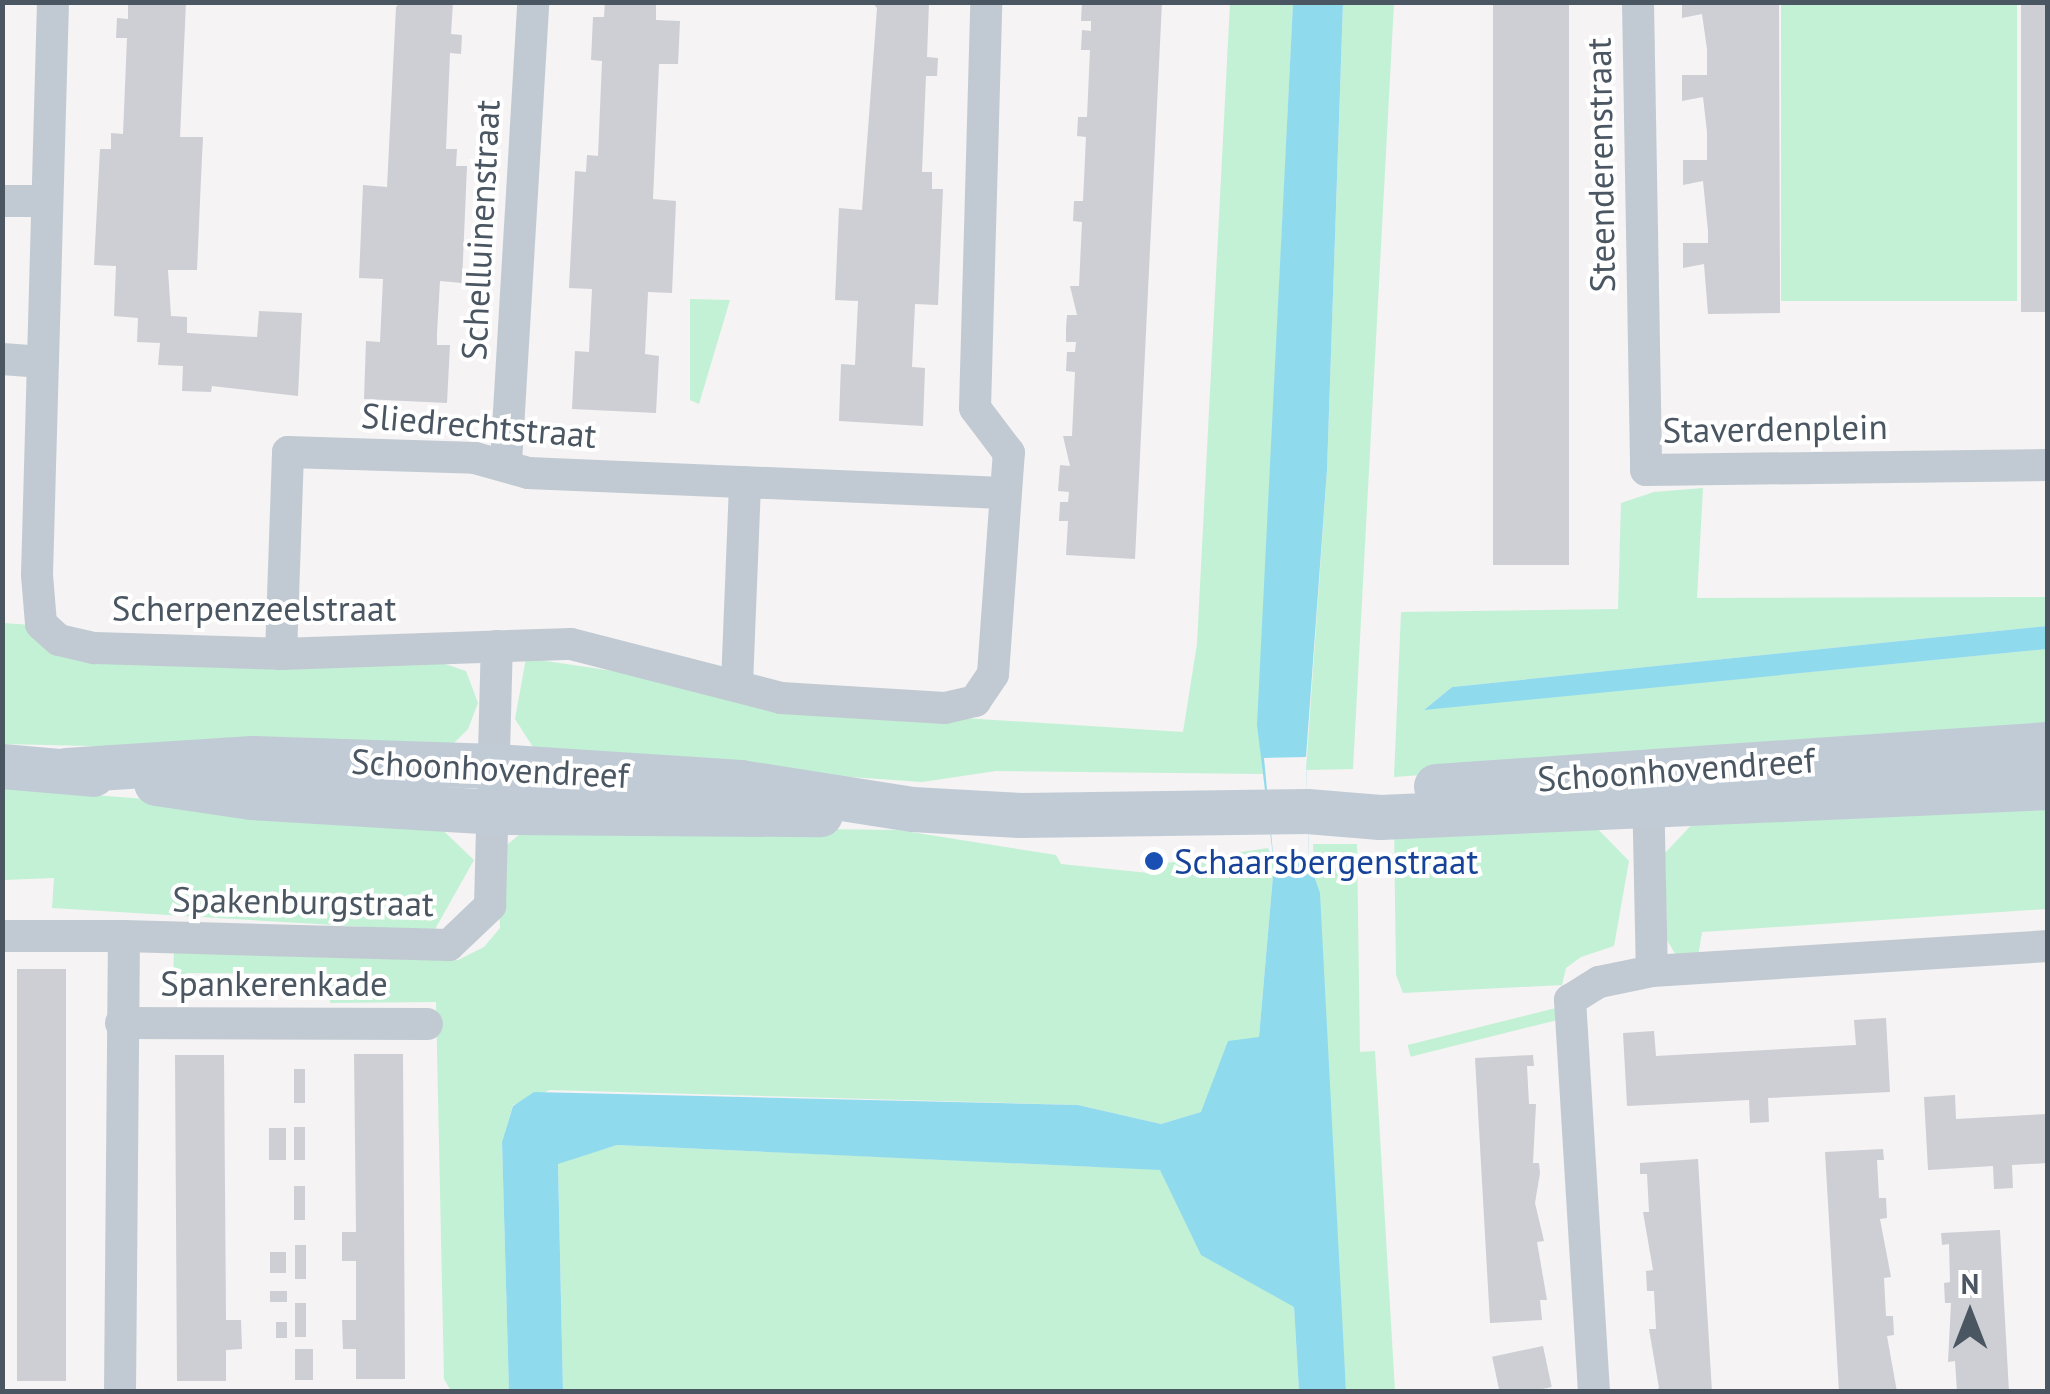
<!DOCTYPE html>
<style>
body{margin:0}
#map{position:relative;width:2050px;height:1394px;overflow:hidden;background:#f5f3f3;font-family:"PT Sans",sans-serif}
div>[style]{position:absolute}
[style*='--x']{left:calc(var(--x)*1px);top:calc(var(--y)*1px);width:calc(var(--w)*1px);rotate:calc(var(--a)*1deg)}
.green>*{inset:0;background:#c3f1d5;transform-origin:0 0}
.water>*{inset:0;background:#90daee}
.pier>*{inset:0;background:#f5f3f3}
.building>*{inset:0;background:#cdcfd5;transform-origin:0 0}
.street>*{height:32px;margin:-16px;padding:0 16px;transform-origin:16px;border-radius:16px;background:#c1cad2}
.secondary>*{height:45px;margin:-22.5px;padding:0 22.5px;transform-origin:22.5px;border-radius:22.5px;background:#c1cbd6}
.dots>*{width:28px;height:28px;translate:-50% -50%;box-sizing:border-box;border:5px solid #fff;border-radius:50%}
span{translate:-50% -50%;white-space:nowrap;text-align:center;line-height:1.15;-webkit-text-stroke:8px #fff;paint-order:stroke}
.street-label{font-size:35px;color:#4a5661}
.transit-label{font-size:35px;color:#164399}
.left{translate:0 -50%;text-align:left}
.frame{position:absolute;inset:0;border:5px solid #4a5661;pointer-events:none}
.north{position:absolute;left:1920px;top:1264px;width:100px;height:100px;-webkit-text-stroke:8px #fff;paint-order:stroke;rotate:0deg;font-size:28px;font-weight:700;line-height:40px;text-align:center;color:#4a5661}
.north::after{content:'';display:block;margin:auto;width:35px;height:45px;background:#4a5661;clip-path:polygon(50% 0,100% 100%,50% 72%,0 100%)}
</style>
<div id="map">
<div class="green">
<i style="clip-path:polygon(1230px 3px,1293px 3px,1258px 725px,1263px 774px,996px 771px,922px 782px,538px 755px,515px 719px,526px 658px,901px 714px,1183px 732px,1197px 644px)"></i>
<i style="clip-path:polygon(1343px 3px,1394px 3px,1353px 769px,1306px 770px,1327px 470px)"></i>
<i style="left:1781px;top:3px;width:236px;height:298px"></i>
<i style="clip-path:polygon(690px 299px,730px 300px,699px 404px,690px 400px)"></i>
<i style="clip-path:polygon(1703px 488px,1697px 598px,2047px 597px,2047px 626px,1452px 687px,1425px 709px,2047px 649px,2047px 729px,1394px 777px,1401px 612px,1618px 609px,1621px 503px,1654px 492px)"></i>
<i style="clip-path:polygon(3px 623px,31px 625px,56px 650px,433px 660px,466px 671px,478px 703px,468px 729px,443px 754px,3px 744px)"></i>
<i style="clip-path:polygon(3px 788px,433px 821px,474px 860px,434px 931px,52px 908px,54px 878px,3px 880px)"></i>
<i style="clip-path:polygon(2047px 795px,2047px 909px,1702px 932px,1698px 957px,1678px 959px,1667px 940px,1665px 853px,1699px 817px)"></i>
<i style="clip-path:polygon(1592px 823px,1629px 861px,1614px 946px,1581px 957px,1566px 968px,1562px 985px,1403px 993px,1396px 975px,1394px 824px)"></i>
<i style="clip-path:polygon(531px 825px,898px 830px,1056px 855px,1061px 864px,1158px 874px,1160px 864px,1268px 848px,1274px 864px,1259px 1037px,1201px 1112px,1161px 1124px,1078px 1105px,550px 1090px,513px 1105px,502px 1142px,509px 1391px,451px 1391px,444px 1379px,436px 1002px,330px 1003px,329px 974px,187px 973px,173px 982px,174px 949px,458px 960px,484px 947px,500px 928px,497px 853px)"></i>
<i style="clip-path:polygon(1313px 844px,1357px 844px,1360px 1052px,1375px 1051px,1395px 1391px,1346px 1391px)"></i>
<i style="left:1560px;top:1007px;width:12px;height:157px;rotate:76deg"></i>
<i style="clip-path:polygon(617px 1145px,1099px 1167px,1092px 1162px,1197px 1173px,1294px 1306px,1299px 1391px,563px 1391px,558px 1163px)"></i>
</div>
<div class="water">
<i style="clip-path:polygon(1293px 3px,1343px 3px,1327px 470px,1306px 757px,1309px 861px,1320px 893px,1346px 1391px,1299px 1391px,1294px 1307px,1201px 1255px,1160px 1170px,617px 1145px,558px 1164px,563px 1391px,509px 1392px,502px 1142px,513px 1106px,534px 1092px,1078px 1105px,1161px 1124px,1201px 1112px,1228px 1041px,1259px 1037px,1274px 864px,1257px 725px)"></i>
<i style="clip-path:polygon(2047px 626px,2047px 649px,1424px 710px,1452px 687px)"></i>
</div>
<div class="pier">
<i style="clip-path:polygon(1306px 757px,1309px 861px,1274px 864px,1264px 758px)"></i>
</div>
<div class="building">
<i style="clip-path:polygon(128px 2px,186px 2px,180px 137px,203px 137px,201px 178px,197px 270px,168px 270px,171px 316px,187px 317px,187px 333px,257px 337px,259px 311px,302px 313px,298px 396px,212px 386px,211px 392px,182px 391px,183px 366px,158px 365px,160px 343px,137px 342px,138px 318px,114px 316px,116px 266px,94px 265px,100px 149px,111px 149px,111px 133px,123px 134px,127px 38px,116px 38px,117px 18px,128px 19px)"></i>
<i style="clip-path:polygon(401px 2px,453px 2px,451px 34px,462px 35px,461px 54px,450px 53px,446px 149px,457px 149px,456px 166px,467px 166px,462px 283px,440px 281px,437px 333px,437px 345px,450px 345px,447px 403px,364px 399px,366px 341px,380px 342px,383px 279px,359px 278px,363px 185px,387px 187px,396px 7px)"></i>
<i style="clip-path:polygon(605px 2px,656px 2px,656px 20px,680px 21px,678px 64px,659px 64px,653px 199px,676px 201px,672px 293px,648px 292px,645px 354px,659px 356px,656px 413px,572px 409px,575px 351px,589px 352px,592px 289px,569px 288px,575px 171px,586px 172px,587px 155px,598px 156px,602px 61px,591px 60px,593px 17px,604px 17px)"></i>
<i style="clip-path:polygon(872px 2px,929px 2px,927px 57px,938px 58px,937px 76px,926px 76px,922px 172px,932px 172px,932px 189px,943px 189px,938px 305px,915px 304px,912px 367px,925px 368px,923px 426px,839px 421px,841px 364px,855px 365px,858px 301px,835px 300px,839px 208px,862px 210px,877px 8px)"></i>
<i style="clip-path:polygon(1082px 2px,1162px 2px,1135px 559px,1066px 555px,1068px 521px,1059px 521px,1060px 502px,1068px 502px,1069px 492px,1058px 491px,1060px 465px,1070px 466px,1063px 436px,1072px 436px,1075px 372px,1066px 371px,1067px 352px,1075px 352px,1076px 342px,1066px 342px,1066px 328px,1067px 315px,1077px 315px,1070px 286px,1079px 286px,1082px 222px,1073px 221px,1074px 201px,1083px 201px,1086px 137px,1077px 136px,1078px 117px,1087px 117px,1090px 50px,1081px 50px,1082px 30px,1091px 31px,1091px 21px,1081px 21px)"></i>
<i style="left:1493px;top:2px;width:76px;height:563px"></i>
<i style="clip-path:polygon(1682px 2px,1779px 2px,1780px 313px,1708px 314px,1704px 264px,1683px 268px,1683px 243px,1708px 243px,1708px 231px,1703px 181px,1683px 185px,1683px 160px,1707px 160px,1707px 132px,1703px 97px,1682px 101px,1682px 75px,1707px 75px,1707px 49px,1702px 14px,1682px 18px)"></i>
<i style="left:2021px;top:2px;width:27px;height:310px"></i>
<i style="left:17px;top:969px;width:49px;height:412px"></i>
<i style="clip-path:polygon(1886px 1018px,1890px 1092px,1768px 1098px,1769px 1122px,1750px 1123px,1749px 1100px,1627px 1106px,1623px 1033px,1654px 1031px,1656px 1056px,1856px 1045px,1854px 1020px)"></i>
<i style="clip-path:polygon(354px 1054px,403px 1054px,405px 1379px,356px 1379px,356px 1349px,343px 1349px,342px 1320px,356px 1320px,356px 1261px,342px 1261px,342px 1232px,356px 1232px)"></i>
<i style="clip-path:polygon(175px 1055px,224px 1055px,226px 1320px,241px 1320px,242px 1349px,226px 1350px,226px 1381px,177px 1381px)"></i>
<i style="clip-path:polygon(1533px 1055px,1534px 1066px,1527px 1066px,1529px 1104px,1536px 1104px,1533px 1163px,1539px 1163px,1540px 1173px,1535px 1203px,1544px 1241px,1537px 1242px,1547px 1300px,1540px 1300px,1542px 1320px,1490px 1323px,1475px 1058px)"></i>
<i style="left:294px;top:1069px;width:11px;height:34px"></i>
<i style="clip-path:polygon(1955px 1095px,1956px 1119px,2048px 1114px,2048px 1163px,2012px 1165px,2013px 1188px,1994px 1189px,1993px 1166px,1928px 1170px,1924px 1097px)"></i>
<i style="left:294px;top:1127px;width:11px;height:33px"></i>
<i style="left:269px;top:1128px;width:17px;height:32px"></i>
<i style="clip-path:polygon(1883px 1149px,1884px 1160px,1877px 1160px,1879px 1198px,1886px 1198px,1887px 1218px,1880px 1219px,1891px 1277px,1884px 1278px,1886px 1316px,1893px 1316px,1894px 1335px,1887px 1336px,1897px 1392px,1839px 1392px,1825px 1152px)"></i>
<i style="clip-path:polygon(1698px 1159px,1712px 1392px,1653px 1392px,1659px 1388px,1649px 1329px,1656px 1329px,1654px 1291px,1647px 1291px,1646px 1271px,1653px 1270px,1643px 1212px,1649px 1212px,1647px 1174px,1640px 1174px,1640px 1163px)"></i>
<i style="left:294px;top:1186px;width:11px;height:34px"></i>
<i style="clip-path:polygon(2000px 1230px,2009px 1392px,1957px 1392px,1955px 1361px,1948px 1362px,1951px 1303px,1945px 1303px,1944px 1283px,1950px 1282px,1949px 1244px,1942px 1245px,1941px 1233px)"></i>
<i style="left:295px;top:1245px;width:11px;height:34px"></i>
<i style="left:270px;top:1252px;width:16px;height:21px"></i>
<i style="left:270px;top:1291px;width:17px;height:11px"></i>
<i style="left:295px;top:1303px;width:11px;height:34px"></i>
<i style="left:276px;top:1322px;width:11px;height:16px"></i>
<i style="left:1543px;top:1346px;width:42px;height:52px;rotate:78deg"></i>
<i style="left:295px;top:1349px;width:18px;height:31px"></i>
</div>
<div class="street">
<i style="--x:53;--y:2;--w:573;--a:91.6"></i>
<i style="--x:37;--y:575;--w:49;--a:85.3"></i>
<i style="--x:41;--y:624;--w:24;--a:42"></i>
<i style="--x:59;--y:640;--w:37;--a:13"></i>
<i style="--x:95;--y:648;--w:186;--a:1.8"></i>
<i style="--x:281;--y:654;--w:290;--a:-2"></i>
<i style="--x:571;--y:644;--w:217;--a:14.4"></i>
<i style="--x:781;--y:698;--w:164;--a:3.5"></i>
<i style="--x:945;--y:708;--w:31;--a:-13"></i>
<i style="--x:975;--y:701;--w:32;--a:-56"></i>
<i style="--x:993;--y:674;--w:222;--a:-85.9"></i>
<i style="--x:1009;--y:453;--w:56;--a:-127.1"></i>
<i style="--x:975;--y:408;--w:406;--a:-88.4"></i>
<i style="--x:1638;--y:2;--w:468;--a:89"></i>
<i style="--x:1646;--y:470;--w:402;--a:-0.7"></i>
<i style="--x:2;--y:201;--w:45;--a:0"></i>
<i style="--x:2;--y:359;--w:41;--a:4.2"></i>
<i style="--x:506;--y:462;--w:461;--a:-86.6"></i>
<i style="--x:281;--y:654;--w:202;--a:-88"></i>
<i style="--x:288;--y:452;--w:187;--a:1.8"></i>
<i style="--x:475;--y:458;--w:55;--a:15.8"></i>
<i style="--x:528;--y:473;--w:475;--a:2.4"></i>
<i style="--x:737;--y:684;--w:202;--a:-87.7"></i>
<i style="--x:1648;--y:786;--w:185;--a:88.8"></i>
<i style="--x:2;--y:936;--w:122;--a:0"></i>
<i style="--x:121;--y:1023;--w:306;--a:0.2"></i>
<i style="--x:120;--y:1392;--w:456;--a:-89.5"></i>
<i style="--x:124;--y:936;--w:325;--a:1.6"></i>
<i style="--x:449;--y:945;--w:57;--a:-43.6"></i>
<i style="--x:490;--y:906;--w:260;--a:-88.5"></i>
<i style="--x:1594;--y:1392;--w:393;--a:-93.5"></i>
<i style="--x:1570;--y:1000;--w:34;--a:-32"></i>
<i style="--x:1599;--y:982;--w:54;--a:-11.7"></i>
<i style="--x:1652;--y:971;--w:397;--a:-3.6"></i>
</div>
<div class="secondary">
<i style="--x:2;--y:766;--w:91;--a:5"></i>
<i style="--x:66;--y:770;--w:186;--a:-3.7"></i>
<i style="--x:252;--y:758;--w:243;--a:1.9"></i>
<i style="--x:495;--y:766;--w:246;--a:3.7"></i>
<i style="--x:740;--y:782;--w:174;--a:8.9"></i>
<i style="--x:912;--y:809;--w:109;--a:3.2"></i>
<i style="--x:1021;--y:815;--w:286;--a:-0.8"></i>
<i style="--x:1307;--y:811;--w:73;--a:4.7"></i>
<i style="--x:1380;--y:817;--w:669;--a:-2.57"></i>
<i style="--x:156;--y:783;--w:96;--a:8.4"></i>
<i style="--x:251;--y:797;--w:243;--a:3.5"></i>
<i style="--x:494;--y:812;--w:326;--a:0.4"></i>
<i style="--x:1436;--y:786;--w:613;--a:-3.93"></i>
</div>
<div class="dots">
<i style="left:1154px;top:861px;background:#1a4fb4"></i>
</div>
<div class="street-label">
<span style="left:1600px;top:165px;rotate:-91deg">Steenderenstraat</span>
<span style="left:480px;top:230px;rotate:-87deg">Schelluinenstraat</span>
<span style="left:479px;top:425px;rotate:5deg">Sliedrechtstraat</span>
<span style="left:1775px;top:428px;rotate:-1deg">Staverdenplein</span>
<span style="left:254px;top:608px">Scherpenzeelstraat</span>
<span style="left:490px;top:768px;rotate:3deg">Schoonhovendreef</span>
<span style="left:1676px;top:769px;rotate:-4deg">Schoonhovendreef</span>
<span style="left:303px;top:901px;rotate:1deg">Spakenburgstraat</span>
<span style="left:274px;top:983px">Spankerenkade</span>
</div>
<div class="transit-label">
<span class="left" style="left:1174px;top:861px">Schaarsbergenstraat</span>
</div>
<div class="frame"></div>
<div class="north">N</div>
</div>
